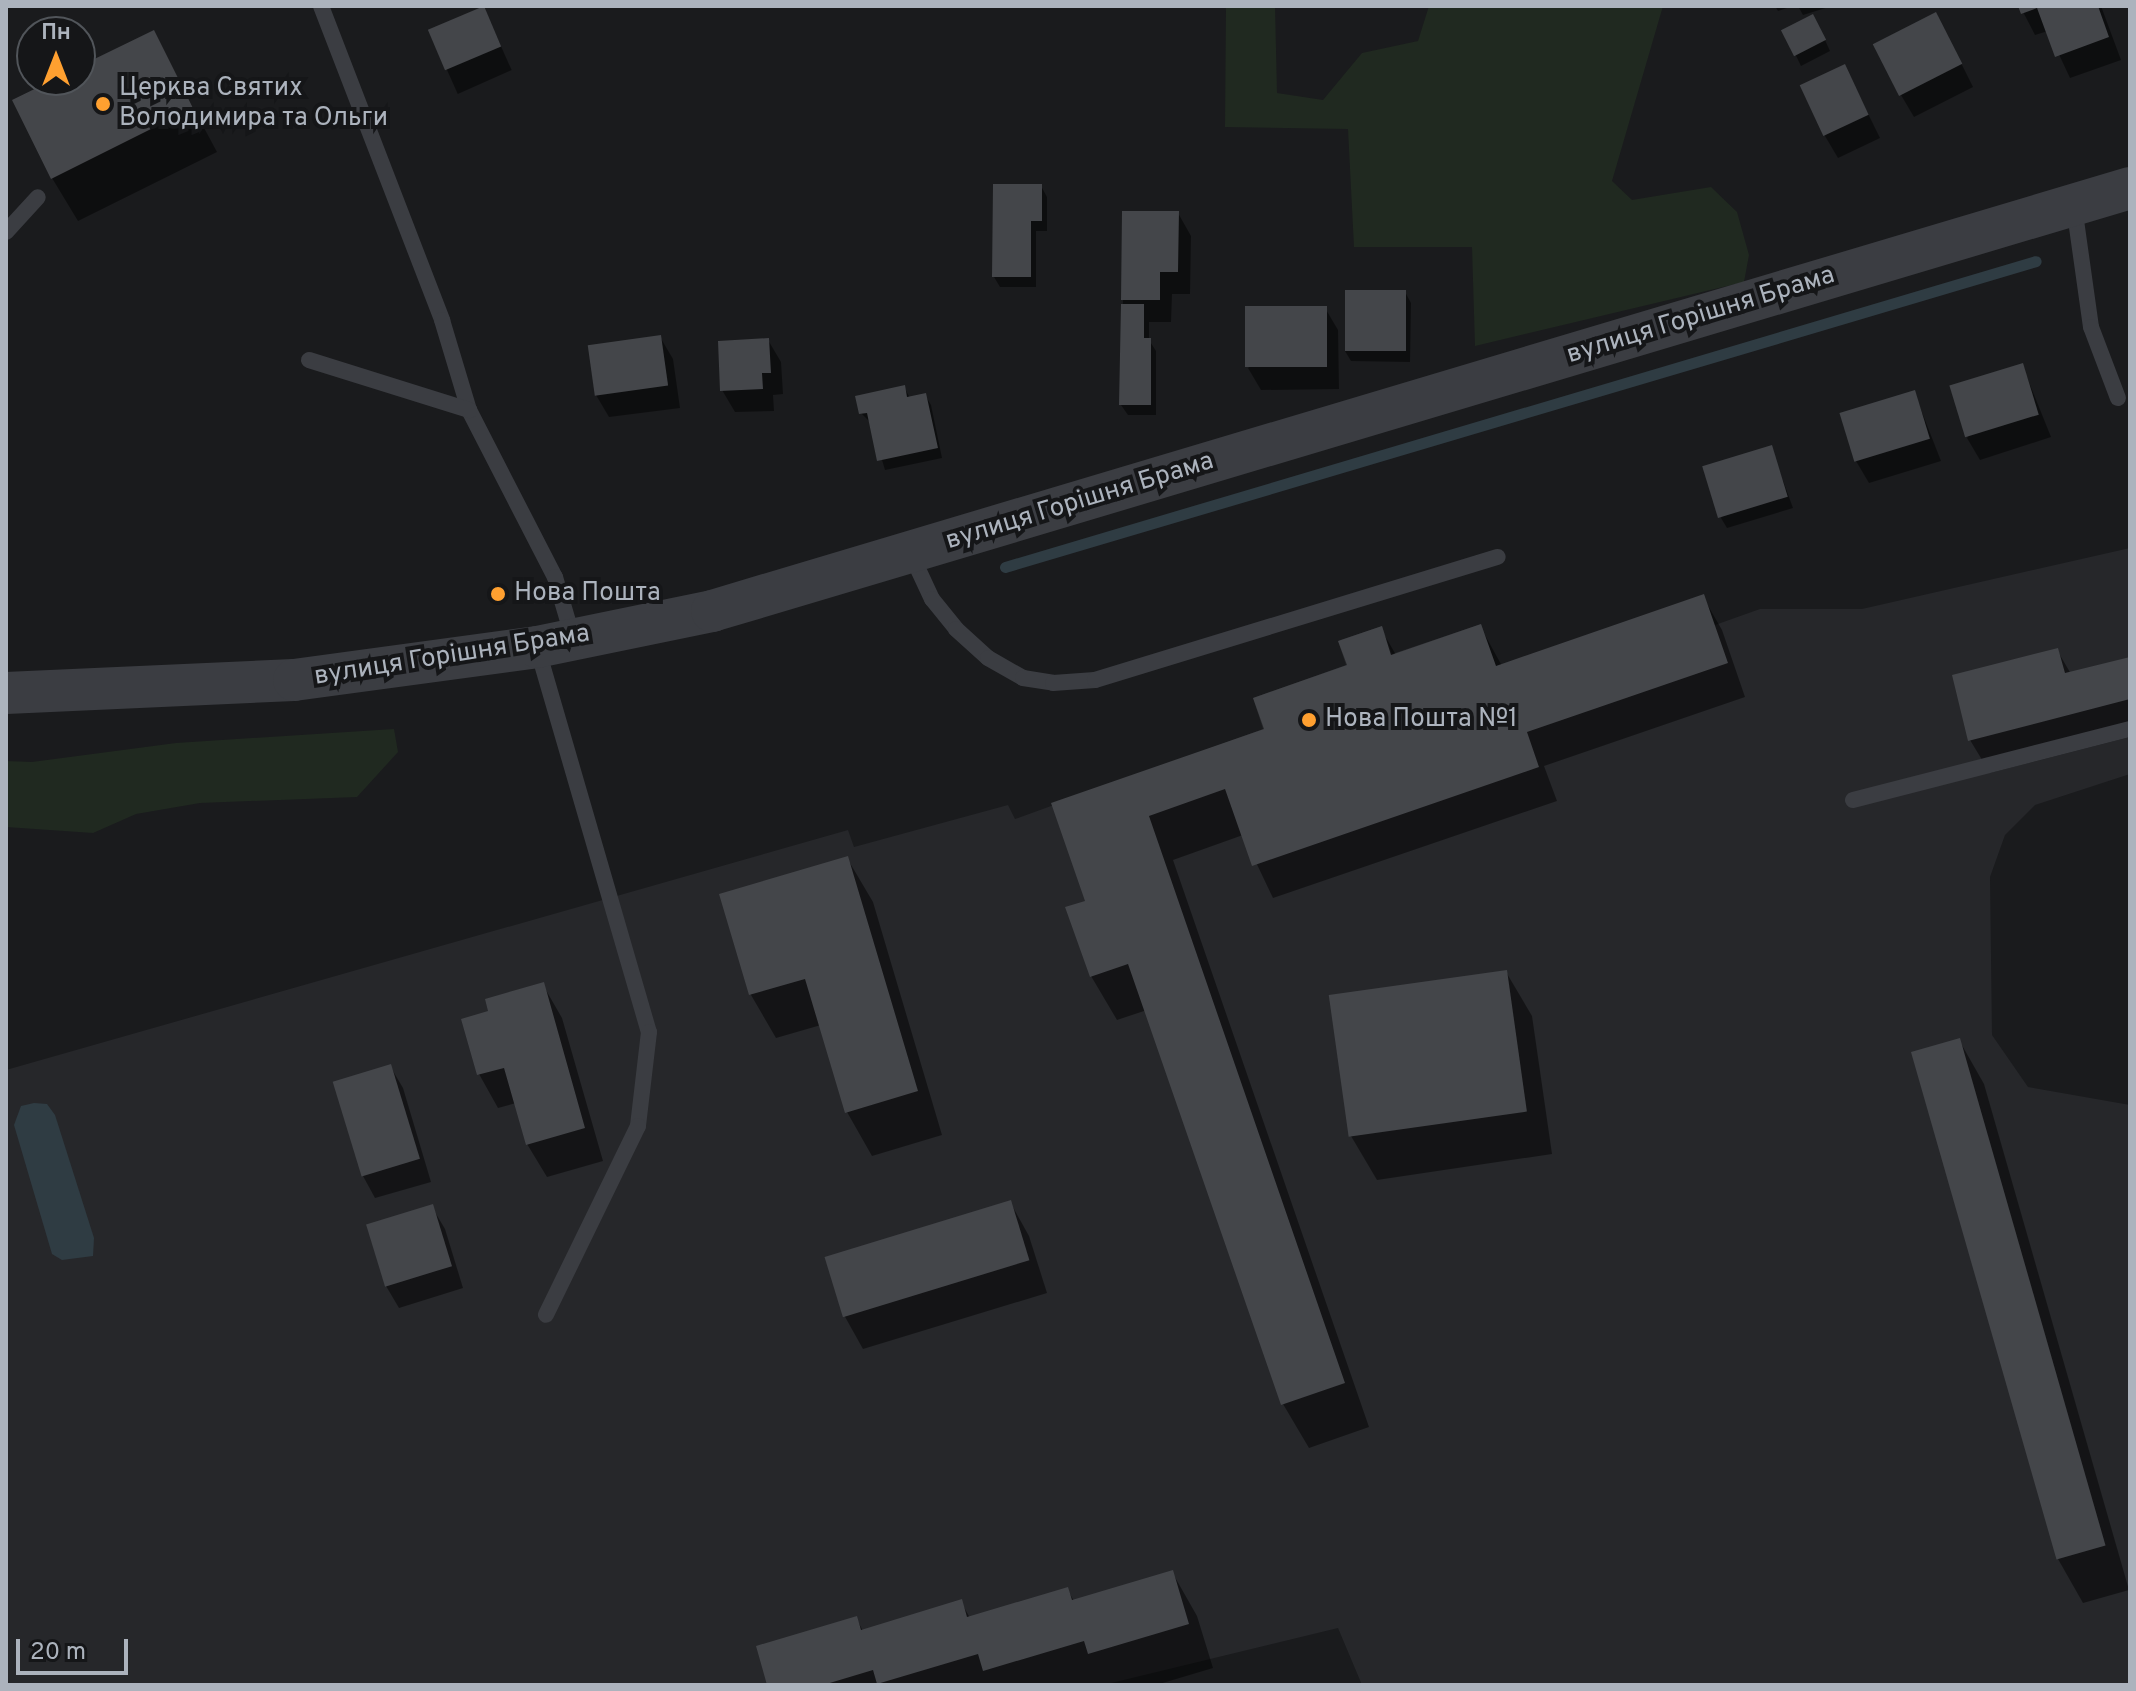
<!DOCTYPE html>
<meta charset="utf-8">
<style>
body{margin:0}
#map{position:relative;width:2136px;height:1691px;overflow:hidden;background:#1a1b1d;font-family:Overpass,sans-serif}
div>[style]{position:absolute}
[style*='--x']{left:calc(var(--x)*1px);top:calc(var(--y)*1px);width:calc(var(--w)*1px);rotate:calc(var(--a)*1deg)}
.built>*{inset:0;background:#26272a}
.green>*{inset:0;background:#202920}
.water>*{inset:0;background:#2f3c43}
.shadow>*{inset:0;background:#0007;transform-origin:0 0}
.stream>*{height:11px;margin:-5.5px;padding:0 5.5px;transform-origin:5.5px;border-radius:5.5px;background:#2f3c43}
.building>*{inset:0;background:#44464a;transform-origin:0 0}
.service>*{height:16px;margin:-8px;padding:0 8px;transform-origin:8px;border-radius:8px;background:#3b3d42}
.tertiary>*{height:42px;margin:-21px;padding:0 21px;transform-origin:21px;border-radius:21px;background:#3b3d42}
.dots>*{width:22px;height:22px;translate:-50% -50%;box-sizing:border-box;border:4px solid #151618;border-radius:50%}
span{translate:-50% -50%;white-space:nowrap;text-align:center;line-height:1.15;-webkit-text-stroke:8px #151618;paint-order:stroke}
.poi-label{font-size:26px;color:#acb3bd}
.left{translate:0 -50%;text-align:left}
.street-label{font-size:26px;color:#acb3bd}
.frame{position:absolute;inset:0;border:8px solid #acb3bd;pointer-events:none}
.north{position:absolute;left:16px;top:16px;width:80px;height:80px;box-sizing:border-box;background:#151618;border:2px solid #51555a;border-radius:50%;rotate:0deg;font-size:22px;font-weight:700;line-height:32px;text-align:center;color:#acb3bd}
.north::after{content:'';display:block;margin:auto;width:28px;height:36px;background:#ffa030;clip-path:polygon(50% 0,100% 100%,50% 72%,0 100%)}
.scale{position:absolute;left:16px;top:1639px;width:112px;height:36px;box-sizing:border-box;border:4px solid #acb3bd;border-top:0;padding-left:10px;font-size:24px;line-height:28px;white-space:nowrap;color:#acb3bd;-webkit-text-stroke:6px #151618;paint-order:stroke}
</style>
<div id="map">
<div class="built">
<i style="clip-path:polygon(2130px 548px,2130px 774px,2035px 805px,2005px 835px,1990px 877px,1992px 1035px,2028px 1087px,2130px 1105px,2130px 1685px,1362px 1685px,1338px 1628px,1103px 1685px,6px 1685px,6px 1070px,848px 830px,854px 847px,1008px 805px,1015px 819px,1263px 729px,1253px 698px,1346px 665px,1338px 641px,1382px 626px,1392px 654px,1481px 624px,1496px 666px,1715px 625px,1760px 609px,1862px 609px)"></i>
</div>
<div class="green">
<i style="clip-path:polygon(1226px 6px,1275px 6px,1277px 93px,1323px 100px,1362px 53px,1418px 41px,1429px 6px,1663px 6px,1612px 181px,1632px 200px,1711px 187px,1737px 212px,1749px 255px,1744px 282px,1475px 346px,1472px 247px,1354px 247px,1348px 129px,1225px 127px)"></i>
<i style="clip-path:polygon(394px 729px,398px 752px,357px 797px,200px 803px,136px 814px,93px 833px,6px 827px,6px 761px,32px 762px,176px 743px)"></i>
</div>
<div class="water">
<i style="clip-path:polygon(34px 1103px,47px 1104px,55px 1115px,94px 1238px,93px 1256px,62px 1260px,52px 1254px,14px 1125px,21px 1106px)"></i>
</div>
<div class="shadow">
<i style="clip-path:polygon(1775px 6px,1793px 6px,1778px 11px)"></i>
<i style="clip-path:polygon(1798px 6px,1832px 6px,1803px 15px)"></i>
<i style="clip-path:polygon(2020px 6px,2101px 6px,2121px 60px,2070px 78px,2048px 31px,2035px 35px)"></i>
<i style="left:484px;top:8px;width:68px;height:59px;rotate:66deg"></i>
<i style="clip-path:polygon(1819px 27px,1830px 51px,1801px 66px,1784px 31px)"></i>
<i style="clip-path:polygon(153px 33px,217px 152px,78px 221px,52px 178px,57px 80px,80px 80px,80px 69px)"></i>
<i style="clip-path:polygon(1948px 37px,1973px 87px,1914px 117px,1901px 95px)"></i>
<i style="clip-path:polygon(1845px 67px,1880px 138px,1838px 158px,1825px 136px)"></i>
<i style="clip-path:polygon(1041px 186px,1047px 197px,1047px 231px,1036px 231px,1036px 287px,1000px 287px,994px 277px)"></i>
<i style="clip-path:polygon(1178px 213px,1191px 236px,1190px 294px,1172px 294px,1171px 322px,1149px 322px,1149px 340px,1156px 351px,1156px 415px,1128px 415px,1121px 405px,1123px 299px)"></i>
<i style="clip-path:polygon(1405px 292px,1411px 303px,1410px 362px,1351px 361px,1345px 351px)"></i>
<i style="clip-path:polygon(1325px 308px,1338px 330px,1339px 389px,1261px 390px,1248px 368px)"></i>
<i style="clip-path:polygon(660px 337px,673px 359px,680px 408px,609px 417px,596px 395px)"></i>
<i style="clip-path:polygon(768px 340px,781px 362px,783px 394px,773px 395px,774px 411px,735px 412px,722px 390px)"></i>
<i style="clip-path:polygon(2022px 365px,2051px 437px,1980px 460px,1967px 438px)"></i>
<i style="clip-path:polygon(904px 387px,910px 398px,925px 395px,931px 405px,942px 458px,885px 470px,871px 423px,861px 413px)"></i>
<i style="clip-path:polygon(1914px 392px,1941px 461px,1869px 483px,1856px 461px)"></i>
<i style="clip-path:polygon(1771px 448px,1793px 508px,1727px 528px,1721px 518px)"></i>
<i style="clip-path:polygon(1703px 597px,1722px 630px,1745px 697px,1544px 766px,1557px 801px,1273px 898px,1243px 835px,1173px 860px,1369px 1427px,1309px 1448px,1283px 1404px,1147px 1010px,1117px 1020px,1091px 976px,1087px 902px,1054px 804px,1266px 730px,1349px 666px,1381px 629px,1396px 655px,1480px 626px,1502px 666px)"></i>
<i style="clip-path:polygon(2057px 650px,2071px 674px,2130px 659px,2130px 737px,1990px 773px,1970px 740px)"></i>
<i style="clip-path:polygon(847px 858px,873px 902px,942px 1135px,872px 1156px,847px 1112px,821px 1025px,776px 1038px,751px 995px,722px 896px)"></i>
<i style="clip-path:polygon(1506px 972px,1532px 1016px,1552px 1154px,1377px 1180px,1351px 1136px)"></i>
<i style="clip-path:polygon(543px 985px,562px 1018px,603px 1161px,547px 1177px,527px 1144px,516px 1103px,498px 1108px,479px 1074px,490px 1012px)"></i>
<i style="clip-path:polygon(1959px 1040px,1984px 1084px,2129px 1590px,2083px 1603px,2058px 1559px)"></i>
<i style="clip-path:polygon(390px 1066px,403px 1088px,431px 1182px,375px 1198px,363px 1176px)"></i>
<i style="clip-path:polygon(1010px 1202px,1029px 1236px,1047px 1293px,863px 1349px,844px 1315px)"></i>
<i style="clip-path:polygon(432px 1207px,445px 1229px,463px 1288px,399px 1308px,386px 1286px)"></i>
<i style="clip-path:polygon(1172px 1572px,1197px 1616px,1213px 1668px,1156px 1685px,769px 1685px,856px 1618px,863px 1631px,961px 1602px,970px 1618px,1067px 1589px,1074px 1601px)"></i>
</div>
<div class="stream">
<i style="--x:1005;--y:567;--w:1075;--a:-16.53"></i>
</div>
<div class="building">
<i style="left:484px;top:6px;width:44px;height:61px;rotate:67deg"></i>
<i style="clip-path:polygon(2018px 6px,2098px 6px,2109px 37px,2055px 57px,2037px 8px,2021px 14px)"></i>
<i style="left:1936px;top:12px;width:58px;height:71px;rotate:63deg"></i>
<i style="left:1813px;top:14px;width:29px;height:36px;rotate:63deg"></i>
<i style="clip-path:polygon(154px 30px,193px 108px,51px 179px,12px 100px,53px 80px,80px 80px,80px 66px)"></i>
<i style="left:1845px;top:64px;width:56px;height:50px;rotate:65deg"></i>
<i style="clip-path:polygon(993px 184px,1042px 184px,1042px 221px,1031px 221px,1031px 277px,992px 277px)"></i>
<i style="clip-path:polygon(1122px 211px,1179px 211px,1178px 272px,1160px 272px,1160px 300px,1121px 300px)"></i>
<i style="left:1345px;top:290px;width:61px;height:61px"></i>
<i style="clip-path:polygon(1121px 304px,1144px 304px,1144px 338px,1151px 338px,1151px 405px,1119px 405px)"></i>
<i style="left:1327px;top:306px;width:61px;height:82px;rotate:90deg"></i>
<i style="left:661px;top:335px;width:51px;height:74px;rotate:82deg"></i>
<i style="clip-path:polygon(769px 338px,771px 373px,762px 373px,763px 389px,720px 391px,718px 341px)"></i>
<i style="left:2023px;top:363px;width:54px;height:77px;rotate:73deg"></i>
<i style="clip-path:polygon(905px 385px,907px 397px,926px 393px,938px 448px,877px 461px,867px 413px,859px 414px,855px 396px)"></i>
<i style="left:1915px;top:390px;width:51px;height:79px;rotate:73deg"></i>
<i style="left:1772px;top:445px;width:54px;height:73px;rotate:73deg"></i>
<i style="clip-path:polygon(1704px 594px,1728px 663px,1527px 732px,1539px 767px,1252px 866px,1225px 789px,1149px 816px,1345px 1383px,1281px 1405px,1128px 964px,1090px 977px,1065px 907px,1085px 901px,1051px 803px,1264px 729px,1253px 698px,1347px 665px,1338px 641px,1382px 626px,1391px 655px,1481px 624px,1496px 666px)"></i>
<i style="clip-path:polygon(2058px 648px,2065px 673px,2130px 657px,2130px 699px,1968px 741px,1952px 675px)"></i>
<i style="clip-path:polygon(848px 856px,918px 1091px,845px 1113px,805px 979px,749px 995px,719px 894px)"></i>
<i style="left:1507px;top:970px;width:143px;height:180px;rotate:82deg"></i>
<i style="clip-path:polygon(544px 982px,585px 1128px,526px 1145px,504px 1068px,477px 1075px,461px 1019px,488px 1011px,485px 999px)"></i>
<i style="left:1960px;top:1038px;width:528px;height:51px;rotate:74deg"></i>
<i style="left:391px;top:1064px;width:99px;height:61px;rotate:73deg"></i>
<i style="left:1011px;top:1200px;width:63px;height:195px;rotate:73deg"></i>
<i style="left:433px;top:1204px;width:65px;height:70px;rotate:73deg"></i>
<i style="clip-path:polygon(1173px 1570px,1189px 1624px,1088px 1654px,1084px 1641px,983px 1671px,978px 1654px,877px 1684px,873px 1670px,823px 1685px,767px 1685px,756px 1646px,857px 1616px,861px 1630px,962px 1599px,967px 1617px,1068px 1587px,1072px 1600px)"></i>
</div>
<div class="service">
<i style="--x:321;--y:6;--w:337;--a:68.9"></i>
<i style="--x:442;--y:320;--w:94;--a:73.3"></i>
<i style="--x:469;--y:410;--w:188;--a:62.8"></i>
<i style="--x:555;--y:577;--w:64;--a:73.6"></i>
<i style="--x:2074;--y:206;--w:122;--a:82"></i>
<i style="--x:2091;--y:327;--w:76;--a:69.2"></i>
<i style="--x:6;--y:232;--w:47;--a:-47.6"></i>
<i style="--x:309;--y:360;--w:168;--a:17.4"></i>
<i style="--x:911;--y:554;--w:50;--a:65"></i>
<i style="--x:932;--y:599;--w:38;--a:51"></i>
<i style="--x:956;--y:629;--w:43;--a:42.2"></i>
<i style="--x:988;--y:658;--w:40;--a:29.7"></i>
<i style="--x:1023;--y:678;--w:30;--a:9"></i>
<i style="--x:1053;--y:683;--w:42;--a:-4.1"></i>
<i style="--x:1095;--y:680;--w:421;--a:-17"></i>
<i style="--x:537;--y:647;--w:401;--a:73.8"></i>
<i style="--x:649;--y:1032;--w:95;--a:96.7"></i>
<i style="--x:638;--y:1126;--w:210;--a:116"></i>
<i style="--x:1853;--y:800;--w:286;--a:-14.4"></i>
</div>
<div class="tertiary">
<i style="--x:6;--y:693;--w:288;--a:-2.6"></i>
<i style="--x:294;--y:680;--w:245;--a:-7.7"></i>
<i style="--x:537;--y:647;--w:179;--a:-11.6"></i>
<i style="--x:712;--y:611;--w:1480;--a:-16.61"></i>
</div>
<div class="dots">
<i style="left:103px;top:104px;background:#ffa030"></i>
<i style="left:498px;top:594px;background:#ffa030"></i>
<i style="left:1309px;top:720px;background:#ffa030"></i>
</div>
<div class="poi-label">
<span class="left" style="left:119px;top:104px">Церква Святих<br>Володимира та Ольги</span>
<span class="left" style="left:514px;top:594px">Нова Пошта</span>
<span class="left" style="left:1325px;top:720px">Нова Пошта №1</span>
</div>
<div class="street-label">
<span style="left:1701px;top:316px;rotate:-17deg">вулиця Горішня Брама</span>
<span style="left:1080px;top:502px;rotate:-17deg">вулиця Горішня Брама</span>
<span style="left:452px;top:656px;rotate:-9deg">вулиця Горішня Брама</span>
</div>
<div class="frame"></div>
<div class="north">Пн</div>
<div class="scale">20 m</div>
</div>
